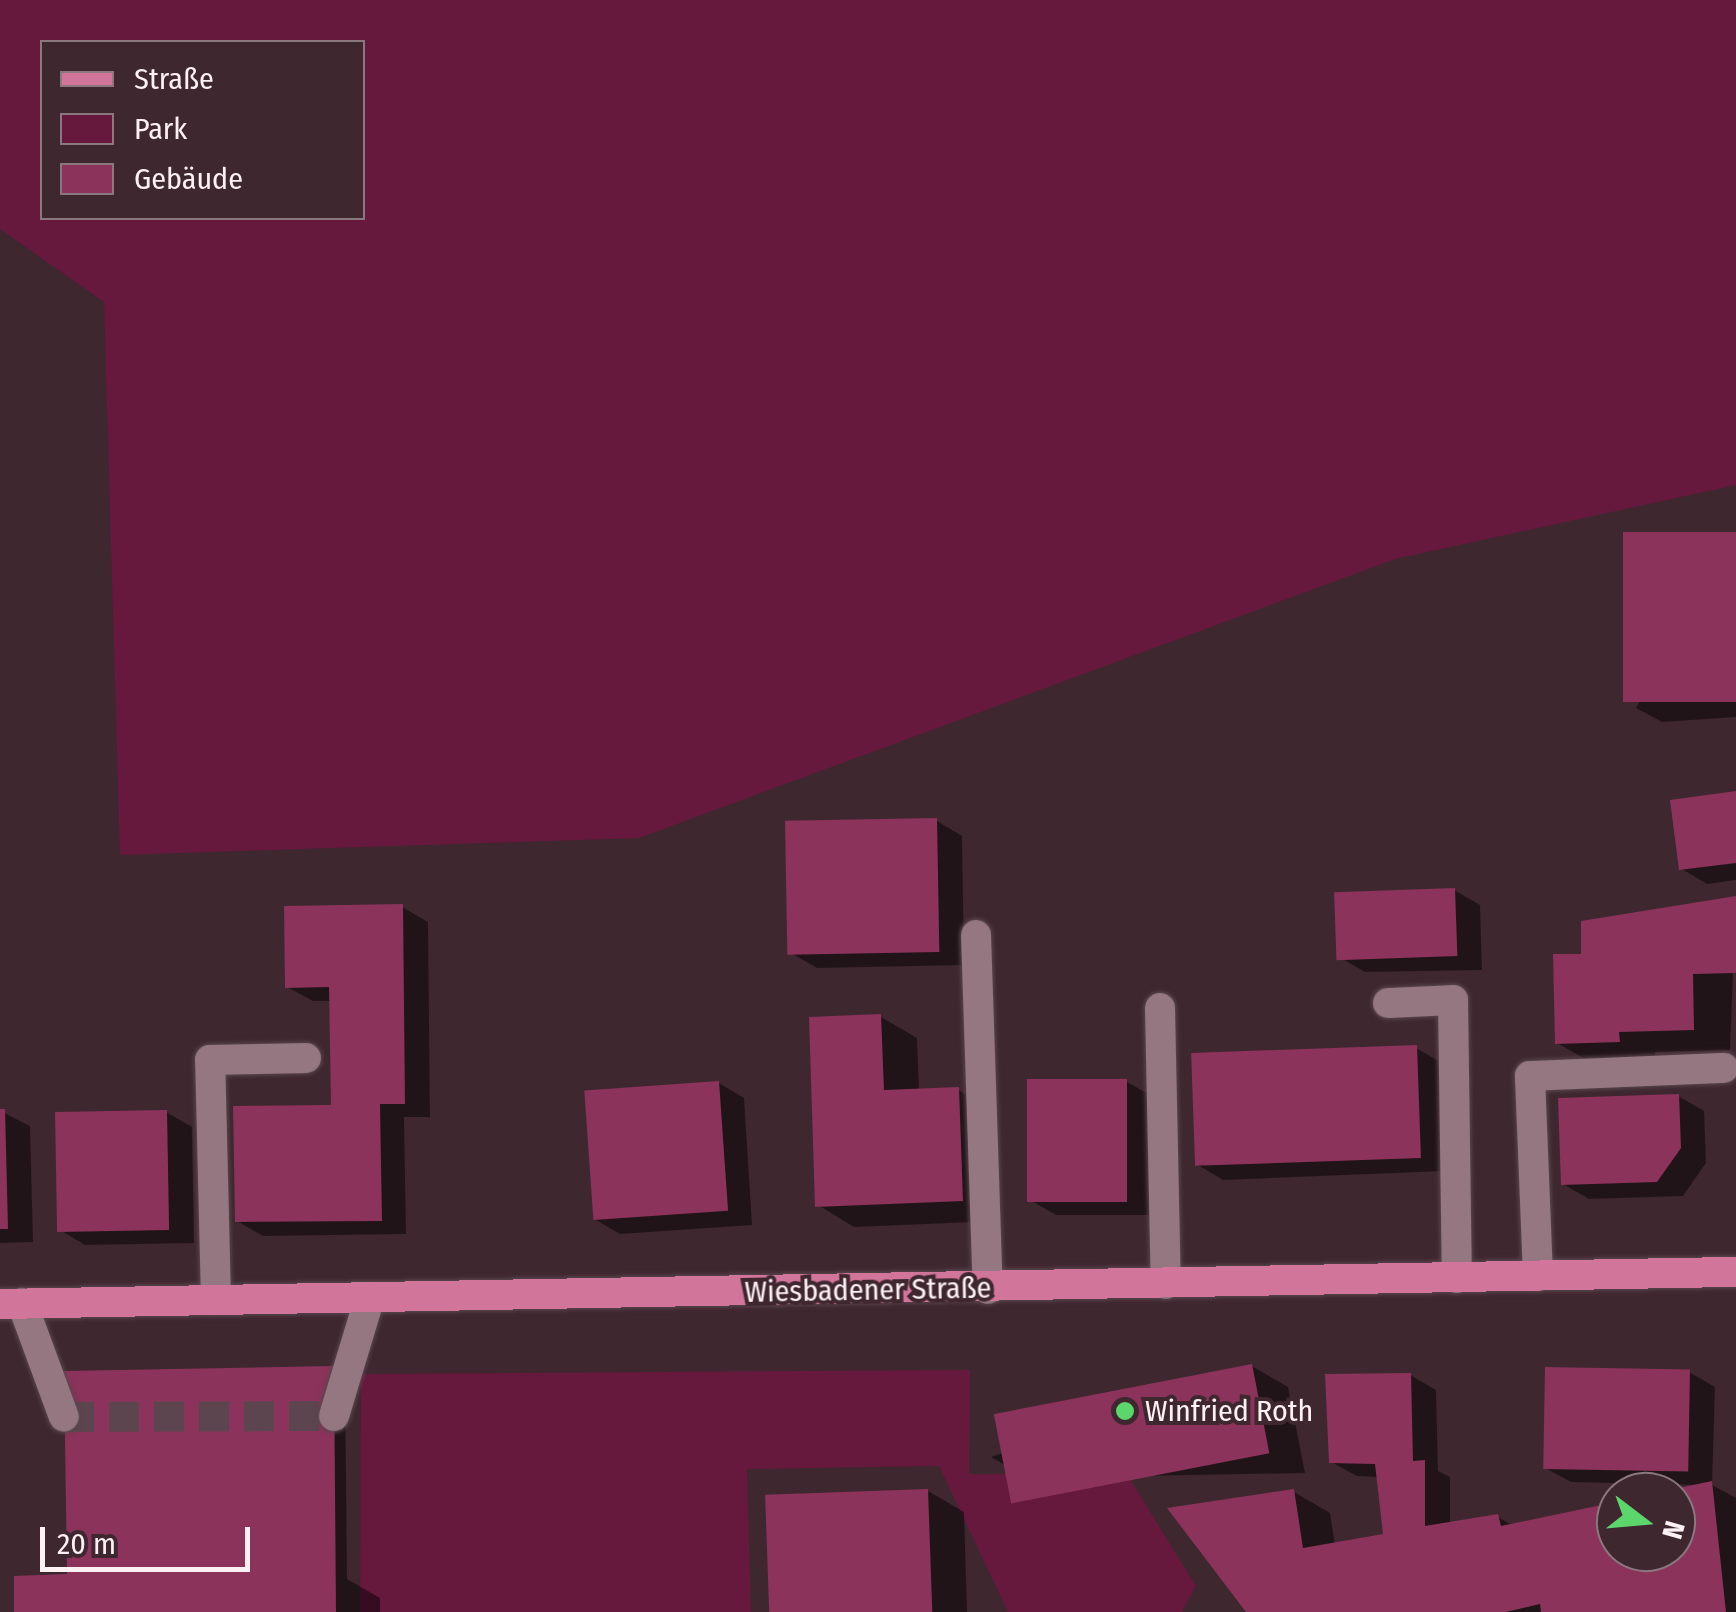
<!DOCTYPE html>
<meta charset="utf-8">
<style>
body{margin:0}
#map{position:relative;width:1736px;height:1612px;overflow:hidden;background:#3f2730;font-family:"Fira Sans Condensed",sans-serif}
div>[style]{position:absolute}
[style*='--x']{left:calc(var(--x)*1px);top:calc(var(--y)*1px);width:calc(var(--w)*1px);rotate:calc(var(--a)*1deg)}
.green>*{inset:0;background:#66183d}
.shadow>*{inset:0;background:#0007}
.building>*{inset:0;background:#8b335a;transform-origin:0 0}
.minor-tunnel>*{height:30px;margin-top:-15px;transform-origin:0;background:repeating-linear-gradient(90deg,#5c454e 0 30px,transparent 0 45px)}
.roads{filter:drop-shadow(0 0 2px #59464d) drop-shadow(0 0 2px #59464d)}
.minor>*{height:30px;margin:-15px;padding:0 15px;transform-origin:15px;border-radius:15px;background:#947781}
.major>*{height:30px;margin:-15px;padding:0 15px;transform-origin:15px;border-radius:15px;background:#d1759a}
.dots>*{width:28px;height:28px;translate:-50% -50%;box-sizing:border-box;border:5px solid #3f2730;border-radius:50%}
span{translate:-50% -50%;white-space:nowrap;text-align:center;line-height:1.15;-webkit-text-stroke:8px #3f2730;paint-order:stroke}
.street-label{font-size:30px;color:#fef1f5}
.poi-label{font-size:30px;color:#fef1f5}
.left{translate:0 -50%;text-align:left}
.legend{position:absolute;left:40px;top:40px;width:325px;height:180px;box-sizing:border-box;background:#3f2730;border:2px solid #8b787f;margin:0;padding:12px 18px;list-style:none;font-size:30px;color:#fef1f5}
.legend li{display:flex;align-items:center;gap:20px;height:50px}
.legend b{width:50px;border:2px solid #8b787f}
.north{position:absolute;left:1596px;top:1472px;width:100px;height:100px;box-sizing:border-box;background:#3f2730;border:2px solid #8b787f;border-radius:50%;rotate:106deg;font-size:28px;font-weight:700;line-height:40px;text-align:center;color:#fef1f5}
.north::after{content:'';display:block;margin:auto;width:35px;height:45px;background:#5dd56d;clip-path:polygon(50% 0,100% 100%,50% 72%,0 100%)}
.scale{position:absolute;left:40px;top:1527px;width:210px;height:45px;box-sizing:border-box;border:5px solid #fef1f5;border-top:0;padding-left:12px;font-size:30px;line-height:35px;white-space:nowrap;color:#fef1f5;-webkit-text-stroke:8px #3f2730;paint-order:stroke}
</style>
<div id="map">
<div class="green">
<i style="clip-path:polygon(evenodd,0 0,1736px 0,1736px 485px,1395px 559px,639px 838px,120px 855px,104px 302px,0 229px,0 0,42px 42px,362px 42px,362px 218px,42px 218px,42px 42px)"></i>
<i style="clip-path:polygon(970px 1370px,969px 1474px,1128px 1476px,1196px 1586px,1182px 1612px,1008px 1612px,939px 1466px,747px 1469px,751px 1612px,360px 1612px,361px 1374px)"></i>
</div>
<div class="shadow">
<i style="clip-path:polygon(1736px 534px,1736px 717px,1662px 722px,1636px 708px)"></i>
<i style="clip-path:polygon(1736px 794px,1736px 880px,1707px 884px,1682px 869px)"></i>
<i style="clip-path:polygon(937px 821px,962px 836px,964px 965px,817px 968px,791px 953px)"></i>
<i style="clip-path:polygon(1454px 890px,1480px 905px,1482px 970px,1365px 972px,1339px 957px)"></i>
<i style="clip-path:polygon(1736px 899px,1730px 1050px,1655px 1052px,1656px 1062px,1594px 1064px,1557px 1043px,1583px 956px)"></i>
<i style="clip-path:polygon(402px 907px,428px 922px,430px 1117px,404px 1117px,406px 1234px,263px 1236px,237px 1221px,333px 1107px,331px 1001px,313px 1001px,287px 987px)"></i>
<i style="clip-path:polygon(881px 1017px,917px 1038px,919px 1091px,958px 1090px,995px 1111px,999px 1221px,854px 1227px,818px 1205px)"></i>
<i style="clip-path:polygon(1416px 1048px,1442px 1063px,1446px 1171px,1223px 1180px,1198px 1165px)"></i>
<i style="clip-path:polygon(1127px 1082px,1152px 1096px,1153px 1215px,1056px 1215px,1030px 1200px)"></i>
<i style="clip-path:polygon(719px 1083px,744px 1098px,752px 1225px,620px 1234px,594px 1219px)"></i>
<i style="clip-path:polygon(1678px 1096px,1704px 1111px,1706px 1163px,1683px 1196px,1589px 1199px,1563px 1184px)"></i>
<i style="clip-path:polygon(0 1111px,30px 1126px,33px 1242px,0 1243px)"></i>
<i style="clip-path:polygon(166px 1112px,192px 1127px,194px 1243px,85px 1245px,60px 1230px)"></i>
<i style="clip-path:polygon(1252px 1366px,1288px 1387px,1305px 1473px,1027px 1478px,991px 1457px)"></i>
<i style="clip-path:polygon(1689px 1372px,1715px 1387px,1712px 1485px,1736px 1498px,1736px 1612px,1249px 1612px,1294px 1492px,1330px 1513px,1335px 1545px,1391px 1535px,1379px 1477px,1357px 1476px,1331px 1462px,1410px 1375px,1436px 1390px,1438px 1471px,1450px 1477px,1450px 1525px,1498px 1517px,1513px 1526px,1616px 1504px,1616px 1552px,1676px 1552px,1673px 1492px,1696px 1485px,1571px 1482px,1545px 1468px)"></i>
<i style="clip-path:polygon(345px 1376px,347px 1579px,380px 1598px,380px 1612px,17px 1612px)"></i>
<i style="clip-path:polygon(928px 1491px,964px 1512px,967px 1612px,770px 1612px)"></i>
</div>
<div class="building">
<i style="left:1736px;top:532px;width:170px;height:113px;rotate:90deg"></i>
<i style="clip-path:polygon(1736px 791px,1736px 863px,1679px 870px,1670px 800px)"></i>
<i style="left:937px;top:818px;width:134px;height:152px;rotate:89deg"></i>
<i style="left:1455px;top:888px;width:68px;height:121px;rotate:88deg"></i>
<i style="clip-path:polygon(1736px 896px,1736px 973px,1693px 974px,1694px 1030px,1619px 1032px,1620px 1042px,1555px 1044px,1553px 954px,1581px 954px,1581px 921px)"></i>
<i style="clip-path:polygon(403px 904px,405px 1104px,380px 1104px,382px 1221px,235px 1222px,233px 1106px,331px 1105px,329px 987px,285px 988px,284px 906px)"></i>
<i style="clip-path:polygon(881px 1014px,884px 1090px,959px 1087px,963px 1201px,815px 1207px,809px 1017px)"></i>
<i style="left:1417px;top:1045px;width:113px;height:226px;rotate:88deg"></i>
<i style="left:1127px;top:1079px;width:123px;height:100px;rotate:90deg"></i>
<i style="left:719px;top:1081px;width:130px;height:135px;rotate:86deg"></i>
<i style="clip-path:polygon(1679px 1094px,1681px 1148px,1657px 1182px,1561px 1185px,1558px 1098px)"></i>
<i style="clip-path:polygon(0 1109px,5px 1109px,8px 1229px,0 1229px)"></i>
<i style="left:167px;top:1110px;width:120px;height:112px;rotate:89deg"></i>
<i style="left:1252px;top:1364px;width:91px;height:263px;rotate:79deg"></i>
<i style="clip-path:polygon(334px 1366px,336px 1612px,14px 1612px,14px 1576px,67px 1574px,64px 1371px)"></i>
<i style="left:1545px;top:1367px;width:145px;height:102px;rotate:1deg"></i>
<i style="clip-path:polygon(1411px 1373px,1413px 1461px,1425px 1460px,1425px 1526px,1498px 1514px,1501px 1526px,1616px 1502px,1616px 1552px,1676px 1552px,1676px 1492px,1669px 1490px,1712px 1481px,1726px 1612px,1541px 1612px,1540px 1604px,1506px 1612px,1246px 1612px,1167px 1508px,1294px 1489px,1303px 1548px,1383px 1534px,1375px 1464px,1329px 1463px,1325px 1374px)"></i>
<i style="left:928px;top:1489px;width:123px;height:163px;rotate:88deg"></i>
</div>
<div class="minor-tunnel">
<i style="--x:64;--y:1417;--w:270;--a:-0.2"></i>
</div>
<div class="roads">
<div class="minor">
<i style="--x:976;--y:935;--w:354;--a:88.1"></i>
<i style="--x:1388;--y:1003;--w:65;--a:-2.6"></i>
<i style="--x:1453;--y:1000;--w:278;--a:89.2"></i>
<i style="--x:1160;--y:1008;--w:276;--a:88.8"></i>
<i style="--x:1538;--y:1276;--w:200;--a:-92.3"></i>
<i style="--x:1530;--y:1076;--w:194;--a:-2.4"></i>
<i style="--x:216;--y:1300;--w:240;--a:-91.4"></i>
<i style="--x:210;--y:1060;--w:96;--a:-1.2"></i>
<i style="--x:22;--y:1303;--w:121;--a:69.8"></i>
<i style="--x:334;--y:1416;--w:124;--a:-73.2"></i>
</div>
<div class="major">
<i style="--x:0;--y:1304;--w:1736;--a:-1.06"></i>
</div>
</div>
<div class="dots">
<i style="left:1125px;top:1411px;background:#5dd56d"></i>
</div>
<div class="street-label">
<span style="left:868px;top:1290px;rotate:-1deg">Wiesbadener Straße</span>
</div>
<div class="poi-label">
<span class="left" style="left:1145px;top:1411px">Winfried Roth</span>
</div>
<ul class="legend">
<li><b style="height:12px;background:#d1759a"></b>Straße</li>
<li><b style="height:28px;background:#66183d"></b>Park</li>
<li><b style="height:28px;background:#8b335a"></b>Gebäude</li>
</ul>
<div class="north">N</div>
<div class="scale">20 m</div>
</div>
